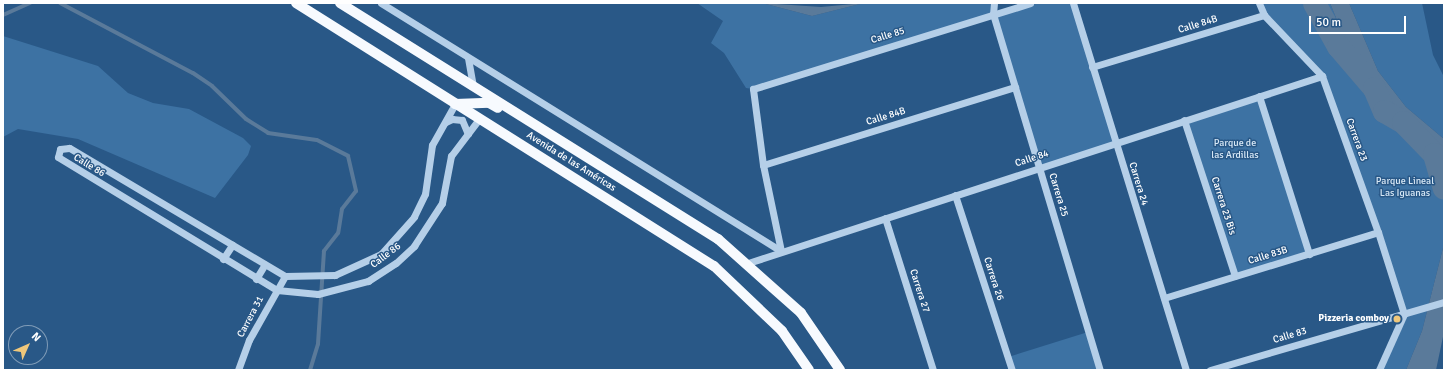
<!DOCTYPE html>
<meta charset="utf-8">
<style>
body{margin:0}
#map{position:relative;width:1447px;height:373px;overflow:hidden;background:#295887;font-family:Signika,sans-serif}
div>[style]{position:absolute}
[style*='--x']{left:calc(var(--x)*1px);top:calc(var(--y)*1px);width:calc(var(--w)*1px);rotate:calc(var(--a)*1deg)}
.green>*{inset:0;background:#3d72a3;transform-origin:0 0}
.water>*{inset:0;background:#5a7a9a}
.stream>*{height:4px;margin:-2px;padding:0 2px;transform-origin:2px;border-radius:2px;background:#5a7a9a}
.river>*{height:23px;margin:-11.5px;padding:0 11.5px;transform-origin:11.5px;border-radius:11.5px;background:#5a7a9a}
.minor>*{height:7px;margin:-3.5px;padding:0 3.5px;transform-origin:3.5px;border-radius:3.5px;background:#b5cfe8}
.major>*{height:10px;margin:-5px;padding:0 5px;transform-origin:5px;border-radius:5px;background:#f7fafe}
.dots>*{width:11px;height:11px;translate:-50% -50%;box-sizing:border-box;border:2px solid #295887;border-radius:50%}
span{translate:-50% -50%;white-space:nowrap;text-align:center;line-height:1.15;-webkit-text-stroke:3px #295887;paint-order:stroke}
.street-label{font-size:10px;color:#fff}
.park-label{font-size:10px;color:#d8e8f6}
.poi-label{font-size:10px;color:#fff;font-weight:700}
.right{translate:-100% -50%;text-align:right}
.frame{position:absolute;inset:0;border:4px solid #fff;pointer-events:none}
.north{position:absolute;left:8px;top:325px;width:40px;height:40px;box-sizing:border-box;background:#295887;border:1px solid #7f9bb7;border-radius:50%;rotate:45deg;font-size:11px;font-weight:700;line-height:16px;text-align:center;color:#fff}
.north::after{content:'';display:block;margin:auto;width:14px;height:18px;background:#efc77b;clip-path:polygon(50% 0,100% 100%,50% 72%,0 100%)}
.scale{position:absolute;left:1309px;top:16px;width:97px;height:18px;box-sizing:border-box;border:2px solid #fff;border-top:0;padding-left:5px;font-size:12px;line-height:14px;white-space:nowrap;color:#fff;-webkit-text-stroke:3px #295887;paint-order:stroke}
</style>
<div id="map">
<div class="green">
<i style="clip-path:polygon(697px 3px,762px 3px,812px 16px,864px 3px,994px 3px,993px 14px,1030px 3px,1073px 3px,1115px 143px,1039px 167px,992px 14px,753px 89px,746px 88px,724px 53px,711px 43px,723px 21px)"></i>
<i style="clip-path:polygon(1259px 3px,1330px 3px,1356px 66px,1384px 111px,1423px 140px,1443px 172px,1444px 244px,1422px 331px,1406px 370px,1379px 370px,1404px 314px,1322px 76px,1264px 15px)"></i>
<i style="clip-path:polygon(1349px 3px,1422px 3px,1433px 55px,1444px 77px,1444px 139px,1406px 107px,1378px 71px)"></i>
<i style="clip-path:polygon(3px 36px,98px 66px,128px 93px,153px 103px,189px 109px,243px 138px,251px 146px,248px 155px,215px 198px,78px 139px,18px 129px,3px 137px)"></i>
<i style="left:1259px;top:96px;width:166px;height:79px;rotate:72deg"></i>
<i style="clip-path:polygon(1088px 332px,1100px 370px,1012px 370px,1008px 357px)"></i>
</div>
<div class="water">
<i style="clip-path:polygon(762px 3px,821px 7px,864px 3px,812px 16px)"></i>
<i style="clip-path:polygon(1330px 3px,1349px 3px,1378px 71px,1406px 107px,1444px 139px,1444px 177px,1434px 154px,1423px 140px,1384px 111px,1366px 92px)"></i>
<i style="clip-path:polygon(1444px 244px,1444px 332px,1436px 370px,1406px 370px,1422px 331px)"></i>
</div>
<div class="stream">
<i style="--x:60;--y:3;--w:150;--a:27.8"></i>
<i style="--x:193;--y:73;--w:23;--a:34"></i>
<i style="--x:212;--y:86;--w:47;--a:44.1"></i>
<i style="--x:246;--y:119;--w:26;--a:32"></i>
<i style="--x:268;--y:133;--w:49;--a:8.1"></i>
<i style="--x:317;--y:140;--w:35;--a:27"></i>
<i style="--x:348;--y:156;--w:36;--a:77"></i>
<i style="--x:356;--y:191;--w:23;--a:128"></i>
<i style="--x:342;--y:209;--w:24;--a:99"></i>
<i style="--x:338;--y:233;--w:23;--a:128"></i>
<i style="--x:324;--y:251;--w:93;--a:93.7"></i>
<i style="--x:318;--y:344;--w:27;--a:107"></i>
<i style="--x:3;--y:15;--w:30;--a:-24"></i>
</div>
<div class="river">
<i style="--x:1314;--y:3;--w:49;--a:60.8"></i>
<i style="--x:1338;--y:46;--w:55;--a:49.4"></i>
<i style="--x:1374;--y:88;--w:25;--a:67"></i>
<i style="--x:1384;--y:111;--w:22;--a:30"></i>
<i style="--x:1403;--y:122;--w:45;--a:45.9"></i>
<i style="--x:1434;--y:154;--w:35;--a:74"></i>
</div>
<div class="minor">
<i style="--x:381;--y:3;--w:471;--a:31.8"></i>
<i style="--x:994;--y:3;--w:11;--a:95"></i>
<i style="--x:993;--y:14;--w:372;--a:73.3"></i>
<i style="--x:1073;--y:3;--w:384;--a:72.9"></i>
<i style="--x:1259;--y:3;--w:13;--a:67"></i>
<i style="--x:1264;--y:15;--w:84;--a:46.4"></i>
<i style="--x:1322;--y:76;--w:166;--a:70.3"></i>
<i style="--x:1378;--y:232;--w:86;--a:72.4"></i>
<i style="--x:1404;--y:314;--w:61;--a:114.1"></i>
<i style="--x:468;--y:58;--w:28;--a:80"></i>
<i style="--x:1092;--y:67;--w:180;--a:-16.8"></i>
<i style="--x:1259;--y:96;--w:166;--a:72.4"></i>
<i style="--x:455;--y:104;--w:47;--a:119.3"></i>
<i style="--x:432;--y:145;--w:49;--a:98.1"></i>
<i style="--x:425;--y:194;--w:25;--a:116"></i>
<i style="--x:414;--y:217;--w:50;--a:131.7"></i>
<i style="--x:381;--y:254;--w:51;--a:155.5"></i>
<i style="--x:335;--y:275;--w:50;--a:178.9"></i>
<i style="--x:285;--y:276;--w:251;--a:-149.3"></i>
<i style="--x:69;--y:148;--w:9;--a:174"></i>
<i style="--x:60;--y:149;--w:8;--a:104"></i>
<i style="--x:58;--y:157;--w:256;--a:31.3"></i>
<i style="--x:277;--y:290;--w:41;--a:5.6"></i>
<i style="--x:318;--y:294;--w:52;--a:-14.6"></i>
<i style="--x:368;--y:281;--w:33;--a:-33"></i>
<i style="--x:396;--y:263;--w:25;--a:-43"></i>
<i style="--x:414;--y:246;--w:51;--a:-56.9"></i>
<i style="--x:442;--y:203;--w:48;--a:-79.2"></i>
<i style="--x:451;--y:156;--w:46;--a:-52.9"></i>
<i style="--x:1184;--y:120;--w:164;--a:71.9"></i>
<i style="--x:446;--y:122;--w:7;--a:-27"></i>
<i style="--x:452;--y:119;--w:10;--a:6"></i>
<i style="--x:462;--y:120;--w:15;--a:67"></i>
<i style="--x:763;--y:165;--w:264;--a:-17.2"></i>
<i style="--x:955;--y:195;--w:184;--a:72"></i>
<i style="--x:885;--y:218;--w:159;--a:72.5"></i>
<i style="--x:781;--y:251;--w:88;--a:-101.8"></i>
<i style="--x:763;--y:165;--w:77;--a:-97.5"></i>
<i style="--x:753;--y:89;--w:290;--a:-17.2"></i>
<i style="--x:223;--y:259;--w:17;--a:-57"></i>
<i style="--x:748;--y:263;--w:604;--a:-18.04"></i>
<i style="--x:256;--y:279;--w:17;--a:-59"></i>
<i style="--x:1164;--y:298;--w:224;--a:-17.1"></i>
<i style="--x:238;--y:370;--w:32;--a:-70"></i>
<i style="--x:249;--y:340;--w:73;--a:-60.6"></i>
<i style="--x:1210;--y:370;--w:244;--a:-16.2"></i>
</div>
<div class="major">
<i style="--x:296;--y:3;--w:494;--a:32.2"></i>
<i style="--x:714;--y:266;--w:94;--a:43.7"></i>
<i style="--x:782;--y:331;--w:47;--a:55.3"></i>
<i style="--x:340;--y:3;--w:446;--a:32"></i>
<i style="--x:718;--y:239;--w:111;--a:41.7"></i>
<i style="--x:801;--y:313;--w:69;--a:55.6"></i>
<i style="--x:455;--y:104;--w:34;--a:-2"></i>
<i style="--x:489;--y:103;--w:10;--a:29"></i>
</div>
<div class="dots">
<i style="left:1397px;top:319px;background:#efc77b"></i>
</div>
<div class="street-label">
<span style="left:1198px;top:25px;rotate:-17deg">Calle 84B</span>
<span style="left:888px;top:36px;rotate:-17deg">Calle 85</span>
<span style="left:886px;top:117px;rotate:-17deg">Calle 84B</span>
<span style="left:1356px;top:140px;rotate:70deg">Carrera 23</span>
<span style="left:1032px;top:159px;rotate:-18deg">Calle 84</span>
<span style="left:571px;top:162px;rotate:32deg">Avenida de las Américas</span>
<span style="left:89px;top:166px;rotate:31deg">Calle 86</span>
<span style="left:1138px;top:184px;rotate:73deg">Carrera 24</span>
<span style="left:1058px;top:195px;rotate:73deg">Carrera 25</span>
<span style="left:1223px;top:206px;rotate:72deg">Carrera 23 Bis</span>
<span style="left:386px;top:256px;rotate:-37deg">Calle 86</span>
<span style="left:1268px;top:256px;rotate:-17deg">Calle 83B</span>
<span style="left:993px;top:279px;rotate:72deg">Carrera 26</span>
<span style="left:919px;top:291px;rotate:72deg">Carrera 27</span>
<span style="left:251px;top:317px;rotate:-62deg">Carrera 31</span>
<span style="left:1290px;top:336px;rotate:-16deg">Calle 83</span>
</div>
<div class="park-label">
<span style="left:1235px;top:149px">Parque de<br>las Ardillas</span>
<span style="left:1405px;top:187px">Parque Lineal<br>Las Iguanas</span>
</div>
<div class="poi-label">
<span class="right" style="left:1389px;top:319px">Pizzeria comboy</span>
</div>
<div class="frame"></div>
<div class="north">N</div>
<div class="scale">50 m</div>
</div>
